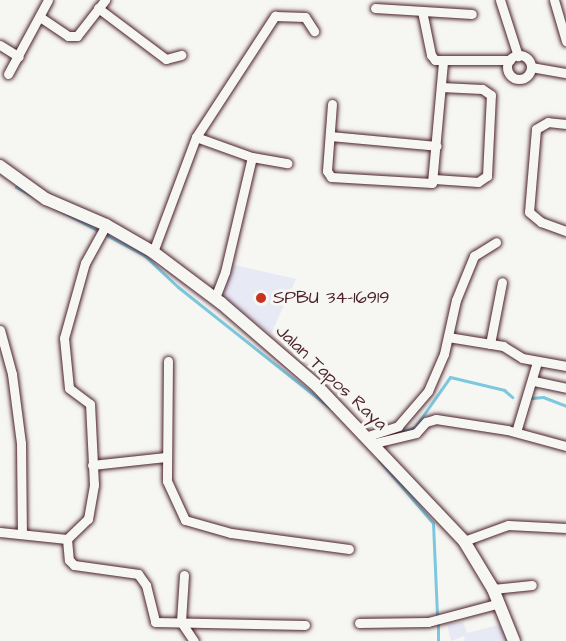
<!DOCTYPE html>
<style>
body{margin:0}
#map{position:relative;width:566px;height:641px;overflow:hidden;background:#f6f6f2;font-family:"Architects Daughter",sans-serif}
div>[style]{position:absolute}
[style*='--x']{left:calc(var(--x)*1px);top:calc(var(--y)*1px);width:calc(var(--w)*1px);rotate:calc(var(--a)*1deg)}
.built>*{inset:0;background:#e7e9f5}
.stream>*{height:3px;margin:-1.5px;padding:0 1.5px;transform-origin:1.5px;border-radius:1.5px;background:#7dc8de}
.roads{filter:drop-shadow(0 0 2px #4a1f2b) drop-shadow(0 0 2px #4a1f2b)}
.minor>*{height:9px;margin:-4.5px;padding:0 4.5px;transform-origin:4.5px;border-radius:4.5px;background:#f6f6f2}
.minor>.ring{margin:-4.5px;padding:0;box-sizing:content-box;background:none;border:9px solid #f6f6f2;border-radius:50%}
.major>*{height:12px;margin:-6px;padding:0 6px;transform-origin:6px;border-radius:6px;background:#f6f6f2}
.dots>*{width:16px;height:16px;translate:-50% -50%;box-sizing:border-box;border:3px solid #f6f6f2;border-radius:50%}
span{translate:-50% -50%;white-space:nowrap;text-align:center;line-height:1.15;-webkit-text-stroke:6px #f6f6f2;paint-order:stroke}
.poi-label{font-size:18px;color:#4a1f2b}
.left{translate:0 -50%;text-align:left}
.street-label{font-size:18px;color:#4a1f2b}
</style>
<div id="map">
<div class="built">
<i style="clip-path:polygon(230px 264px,296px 279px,271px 334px,220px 294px)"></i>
<i style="clip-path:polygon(463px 622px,467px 633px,502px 624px,508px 641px,465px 641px,464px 636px,451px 641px,447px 624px)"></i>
</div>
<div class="stream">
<i style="--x:16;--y:187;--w:145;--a:28"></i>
<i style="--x:144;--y:255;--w:47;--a:43.3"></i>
<i style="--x:178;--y:287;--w:193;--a:38.5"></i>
<i style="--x:532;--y:398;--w:11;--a:-5"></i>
<i style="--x:543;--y:397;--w:25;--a:21"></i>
<i style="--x:395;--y:434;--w:21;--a:-19"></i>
<i style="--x:415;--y:427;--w:61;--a:-55"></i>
<i style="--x:450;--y:377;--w:56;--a:13.5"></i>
<i style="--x:504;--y:390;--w:11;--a:41"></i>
<i style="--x:379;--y:460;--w:83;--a:49.4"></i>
<i style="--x:433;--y:523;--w:93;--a:87.5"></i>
<i style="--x:438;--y:623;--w:18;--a:90"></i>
</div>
<div class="roads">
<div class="minor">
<i style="--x:500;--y:0;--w:59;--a:72.2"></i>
<i style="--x:554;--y:0;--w:43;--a:73.7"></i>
<i style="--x:98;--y:8;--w:85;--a:36.9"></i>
<i style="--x:166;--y:59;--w:16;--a:-15"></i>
<i style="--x:375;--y:8;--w:97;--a:3.5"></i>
<i style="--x:422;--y:11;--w:45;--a:78.4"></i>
<i style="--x:431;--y:55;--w:6;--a:51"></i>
<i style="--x:435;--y:60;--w:75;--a:0"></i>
<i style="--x:40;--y:17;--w:34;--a:34"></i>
<i style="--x:68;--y:36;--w:9;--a:0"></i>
<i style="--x:77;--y:36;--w:46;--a:-52.1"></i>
<i style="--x:0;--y:45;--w:22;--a:32"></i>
<i class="ring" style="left:507px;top:55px;width:15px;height:15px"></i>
<i style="--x:531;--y:67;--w:36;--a:10"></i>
<i style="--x:8;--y:74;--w:84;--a:-61.6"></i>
<i style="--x:332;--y:104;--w:67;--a:94.3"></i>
<i style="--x:327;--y:171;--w:7;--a:56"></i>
<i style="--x:331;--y:177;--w:101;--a:3.4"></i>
<i style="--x:432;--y:183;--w:122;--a:-84.8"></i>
<i style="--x:566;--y:124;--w:18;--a:-174"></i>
<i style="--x:548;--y:122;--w:14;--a:150"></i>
<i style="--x:536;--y:129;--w:83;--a:94.8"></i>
<i style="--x:529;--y:212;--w:16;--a:40"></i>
<i style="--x:541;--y:222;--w:27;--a:20"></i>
<i style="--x:330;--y:136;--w:107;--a:5.3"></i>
<i style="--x:196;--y:137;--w:59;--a:19.7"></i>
<i style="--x:252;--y:157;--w:36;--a:10"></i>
<i style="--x:434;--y:179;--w:44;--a:3.9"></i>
<i style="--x:478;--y:182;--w:11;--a:-34"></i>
<i style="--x:487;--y:176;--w:81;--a:-87.2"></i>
<i style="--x:491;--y:95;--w:11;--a:-146"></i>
<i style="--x:482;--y:89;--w:41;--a:-177.2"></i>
<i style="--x:153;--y:252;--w:123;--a:-69.5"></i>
<i style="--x:196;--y:137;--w:145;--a:-56.9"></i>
<i style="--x:275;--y:16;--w:30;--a:2"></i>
<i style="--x:305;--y:17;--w:17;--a:57"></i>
<i style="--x:215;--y:298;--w:28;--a:-69"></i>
<i style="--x:225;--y:272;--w:118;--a:-76.8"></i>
<i style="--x:0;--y:330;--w:46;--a:74.7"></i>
<i style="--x:12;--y:374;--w:70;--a:82.6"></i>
<i style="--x:21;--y:443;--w:89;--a:89.4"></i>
<i style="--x:448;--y:337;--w:56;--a:9.3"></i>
<i style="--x:503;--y:346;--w:22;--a:32"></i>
<i style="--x:522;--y:358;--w:45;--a:10.3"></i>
<i style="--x:490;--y:344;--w:63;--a:-79"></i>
<i style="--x:168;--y:361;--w:120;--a:90.5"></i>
<i style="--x:167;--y:481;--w:43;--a:65.2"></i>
<i style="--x:185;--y:520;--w:48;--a:15.8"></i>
<i style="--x:231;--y:533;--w:119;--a:7.7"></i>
<i style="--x:534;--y:381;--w:33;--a:12"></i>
<i style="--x:516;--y:432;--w:73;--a:-73.3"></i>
<i style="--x:368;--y:436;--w:32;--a:-18"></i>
<i style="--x:398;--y:426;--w:46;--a:-49.4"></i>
<i style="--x:428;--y:391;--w:40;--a:-66.6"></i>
<i style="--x:444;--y:354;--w:55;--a:-77.5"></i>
<i style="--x:456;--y:300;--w:48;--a:-67.8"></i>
<i style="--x:474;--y:256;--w:26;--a:-32"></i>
<i style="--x:375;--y:443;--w:42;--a:-13.7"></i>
<i style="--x:416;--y:433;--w:15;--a:-48"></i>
<i style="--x:426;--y:422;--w:10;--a:-17"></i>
<i style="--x:436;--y:419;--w:72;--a:8.8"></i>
<i style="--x:507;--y:430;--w:61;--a:15.2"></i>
<i style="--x:92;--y:465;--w:74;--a:-6.2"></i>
<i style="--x:0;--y:532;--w:67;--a:6"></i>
<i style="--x:67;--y:539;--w:29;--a:-44"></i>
<i style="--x:88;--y:519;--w:35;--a:-80"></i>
<i style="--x:94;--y:485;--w:81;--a:-92.8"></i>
<i style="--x:90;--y:404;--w:26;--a:-143"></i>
<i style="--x:69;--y:388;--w:50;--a:-95.7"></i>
<i style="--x:64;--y:338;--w:78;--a:-74.4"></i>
<i style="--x:85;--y:263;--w:43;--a:-61.1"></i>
<i style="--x:67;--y:539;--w:21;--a:85"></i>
<i style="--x:69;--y:560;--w:7;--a:45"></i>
<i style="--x:74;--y:565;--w:65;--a:8"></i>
<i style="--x:138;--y:574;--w:14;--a:54"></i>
<i style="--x:146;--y:585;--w:38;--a:76"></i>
<i style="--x:155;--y:622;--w:150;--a:1.1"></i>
<i style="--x:464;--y:541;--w:47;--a:-20"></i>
<i style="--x:508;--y:525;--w:58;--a:3"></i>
<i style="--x:184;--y:575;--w:47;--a:93.7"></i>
<i style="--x:181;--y:622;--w:23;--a:56"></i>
<i style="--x:493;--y:589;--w:39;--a:-6"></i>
<i style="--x:359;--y:623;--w:69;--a:-0.8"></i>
<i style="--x:428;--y:622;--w:74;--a:-14.8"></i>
</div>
<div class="major">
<i style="--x:0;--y:166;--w:57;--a:35.7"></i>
<i style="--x:46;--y:199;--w:65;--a:23.4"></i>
<i style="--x:106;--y:225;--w:54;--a:29.9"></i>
<i style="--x:153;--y:252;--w:85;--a:36.9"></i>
<i style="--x:221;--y:303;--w:127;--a:40.8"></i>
<i style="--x:317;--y:386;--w:214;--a:46.5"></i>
<i style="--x:464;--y:541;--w:56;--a:58.9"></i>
<i style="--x:493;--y:589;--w:56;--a:68"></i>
</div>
</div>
<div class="dots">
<i style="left:261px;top:298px;background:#c8321e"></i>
</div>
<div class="poi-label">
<span class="left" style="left:273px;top:298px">SPBU 34-16919</span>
</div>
<div class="street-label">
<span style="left:331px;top:378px;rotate:43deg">Jalan Tapos Raya</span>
</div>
</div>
